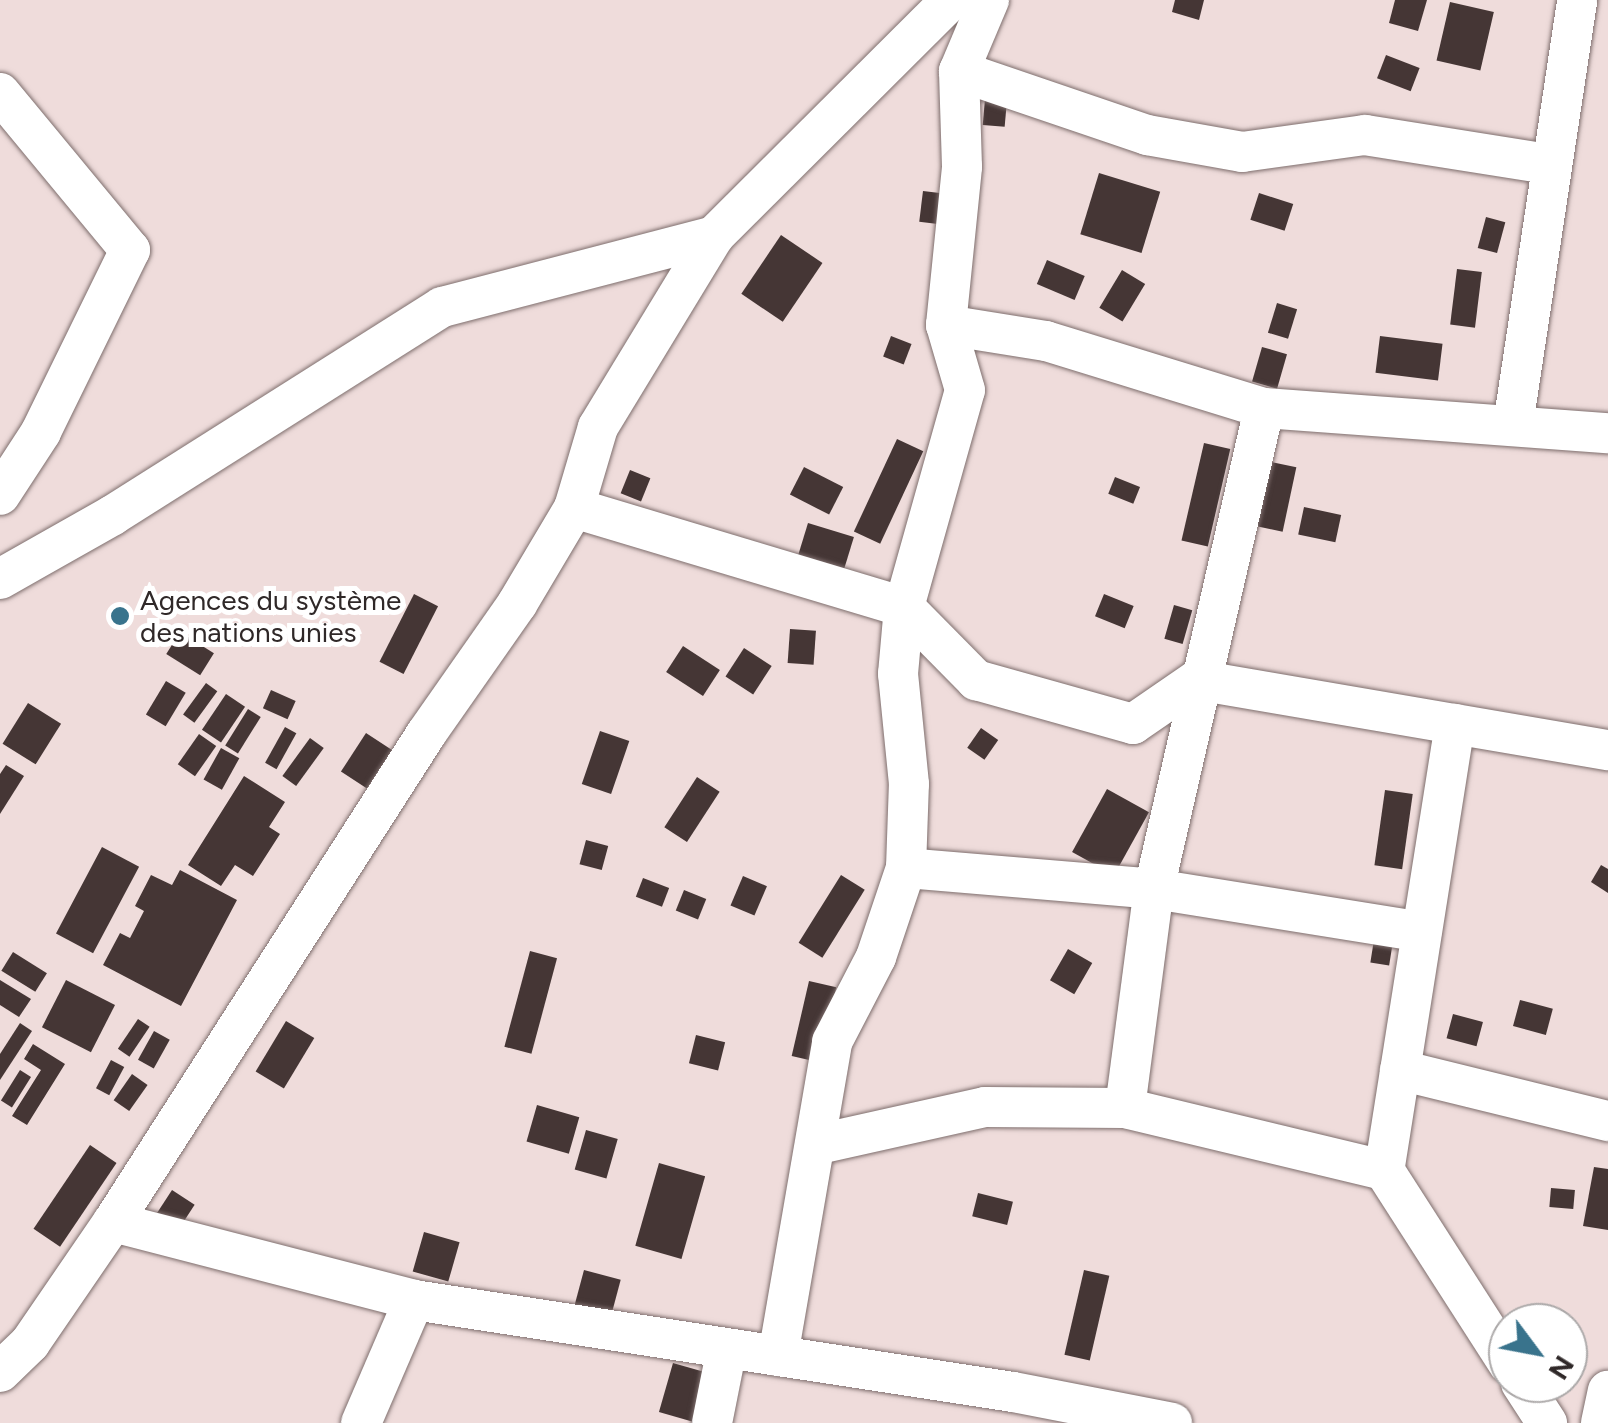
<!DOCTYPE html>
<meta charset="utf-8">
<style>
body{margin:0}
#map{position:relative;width:1608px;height:1423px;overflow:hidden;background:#efdcdb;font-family:Figtree,sans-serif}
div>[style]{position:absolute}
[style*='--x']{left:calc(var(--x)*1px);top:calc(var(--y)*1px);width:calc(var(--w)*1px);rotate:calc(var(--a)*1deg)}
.building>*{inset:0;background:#453635;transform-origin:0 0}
.roads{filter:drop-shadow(0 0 2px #7e6e6d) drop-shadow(0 0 2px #7e6e6d)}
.minor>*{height:40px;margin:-20px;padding:0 20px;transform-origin:20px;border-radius:20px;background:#fff}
.dots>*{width:28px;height:28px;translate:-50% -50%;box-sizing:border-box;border:5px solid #fff;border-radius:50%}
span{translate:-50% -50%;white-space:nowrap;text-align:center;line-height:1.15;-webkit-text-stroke:10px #fff;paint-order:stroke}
.poi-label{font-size:28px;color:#2f2828}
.left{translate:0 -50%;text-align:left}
.north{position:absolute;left:1488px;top:1303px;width:100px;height:100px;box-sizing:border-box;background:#fff;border:2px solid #aca9a9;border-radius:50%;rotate:122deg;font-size:28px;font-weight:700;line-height:40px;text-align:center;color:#2f2828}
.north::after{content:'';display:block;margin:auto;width:35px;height:45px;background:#39738c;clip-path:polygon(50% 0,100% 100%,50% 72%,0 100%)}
</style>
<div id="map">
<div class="building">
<i style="clip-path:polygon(1175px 0,1204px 0,1199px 20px,1172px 12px)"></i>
<i style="clip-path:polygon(1395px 0,1427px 0,1418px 31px,1389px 23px)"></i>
<i style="left:1450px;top:2px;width:45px;height:60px;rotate:13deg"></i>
<i style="left:1386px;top:55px;width:36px;height:25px;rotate:21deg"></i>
<i style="left:985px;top:99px;width:22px;height:26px;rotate:5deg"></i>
<i style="left:1099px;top:173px;width:64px;height:64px;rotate:17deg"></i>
<i style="left:923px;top:191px;width:25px;height:31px;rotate:7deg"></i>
<i style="left:1259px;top:193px;width:36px;height:28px;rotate:18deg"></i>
<i style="left:1486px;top:217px;width:20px;height:32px;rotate:15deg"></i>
<i style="left:781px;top:235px;width:50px;height:71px;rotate:34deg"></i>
<i style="left:1047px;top:260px;width:41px;height:26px;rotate:23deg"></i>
<i style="left:1457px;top:269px;width:25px;height:56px;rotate:7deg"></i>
<i style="left:1122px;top:270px;width:27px;height:44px;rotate:31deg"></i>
<i style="left:1277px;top:303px;width:21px;height:31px;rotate:17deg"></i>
<i style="left:891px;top:336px;width:22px;height:22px;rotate:21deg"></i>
<i style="left:1380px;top:336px;width:63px;height:37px;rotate:7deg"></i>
<i style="left:1262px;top:347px;width:26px;height:36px;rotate:16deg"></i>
<i style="left:897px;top:439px;width:29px;height:102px;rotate:25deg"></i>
<i style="left:1204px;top:443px;width:27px;height:100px;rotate:13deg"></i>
<i style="left:1267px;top:461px;width:30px;height:66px;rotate:12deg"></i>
<i style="left:804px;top:467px;width:44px;height:31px;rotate:27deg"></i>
<i style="left:630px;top:470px;width:22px;height:25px;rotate:22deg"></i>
<i style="left:1115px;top:477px;width:27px;height:18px;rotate:22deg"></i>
<i style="left:1304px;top:507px;width:38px;height:28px;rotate:12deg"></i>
<i style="left:808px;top:523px;width:48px;height:34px;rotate:17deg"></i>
<i style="left:414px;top:594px;width:27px;height:76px;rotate:27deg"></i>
<i style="left:1104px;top:594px;width:32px;height:24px;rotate:22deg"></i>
<i style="left:1174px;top:605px;width:19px;height:35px;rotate:16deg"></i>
<i style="left:790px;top:629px;width:26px;height:34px;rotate:4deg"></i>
<i style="left:180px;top:632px;width:40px;height:26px;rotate:32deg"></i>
<i style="left:683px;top:646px;width:44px;height:31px;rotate:33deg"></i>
<i style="left:744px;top:648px;width:33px;height:34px;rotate:33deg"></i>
<i style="left:166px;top:681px;width:23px;height:39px;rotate:31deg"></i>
<i style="left:206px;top:683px;width:14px;height:39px;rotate:36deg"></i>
<i style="left:271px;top:690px;width:27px;height:20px;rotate:24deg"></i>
<i style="left:226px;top:694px;width:23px;height:43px;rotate:34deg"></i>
<i style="left:28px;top:703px;width:39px;height:48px;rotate:32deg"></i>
<i style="left:248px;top:709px;width:15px;height:43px;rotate:32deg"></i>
<i style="left:285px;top:727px;width:13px;height:41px;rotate:29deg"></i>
<i style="left:981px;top:728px;width:21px;height:24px;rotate:35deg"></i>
<i style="left:600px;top:731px;width:31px;height:56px;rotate:19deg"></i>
<i style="left:366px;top:733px;width:31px;height:46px;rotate:33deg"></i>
<i style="left:199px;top:734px;width:21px;height:37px;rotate:35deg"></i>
<i style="left:310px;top:738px;width:17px;height:47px;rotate:36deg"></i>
<i style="left:221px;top:748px;width:21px;height:36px;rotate:29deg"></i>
<i style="clip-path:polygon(6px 765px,24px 776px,0 814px,0 774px)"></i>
<i style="clip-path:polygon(244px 776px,285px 802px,269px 827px,280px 834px,253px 876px,235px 865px,221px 886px,188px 865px)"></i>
<i style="left:697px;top:777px;width:27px;height:60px;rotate:33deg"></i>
<i style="left:1107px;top:789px;width:48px;height:72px;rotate:29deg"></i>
<i style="left:1385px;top:790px;width:28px;height:76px;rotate:8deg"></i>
<i style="left:586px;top:840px;width:23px;height:25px;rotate:15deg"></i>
<i style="left:102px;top:847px;width:42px;height:98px;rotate:28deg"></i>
<i style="clip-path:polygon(1601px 865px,1608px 869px,1608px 893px,1591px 882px)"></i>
<i style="clip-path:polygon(180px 870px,237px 900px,181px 1006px,103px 965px,120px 933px,130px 938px,144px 911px,135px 906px,151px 875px,172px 885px)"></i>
<i style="left:841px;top:875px;width:28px;height:80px;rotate:32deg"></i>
<i style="left:743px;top:876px;width:26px;height:32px;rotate:23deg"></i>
<i style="left:643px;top:878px;width:28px;height:20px;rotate:21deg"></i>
<i style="left:684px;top:890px;width:24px;height:22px;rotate:22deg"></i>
<i style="left:1376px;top:927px;width:19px;height:36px;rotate:9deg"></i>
<i style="left:1068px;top:949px;width:28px;height:36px;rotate:30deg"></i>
<i style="left:530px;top:951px;width:28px;height:99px;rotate:15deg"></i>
<i style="left:13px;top:952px;width:40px;height:22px;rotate:32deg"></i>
<i style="clip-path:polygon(0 980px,31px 999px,19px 1017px,0 1005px)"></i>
<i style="left:66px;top:980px;width:55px;height:53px;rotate:27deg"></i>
<i style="left:809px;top:981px;width:28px;height:77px;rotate:13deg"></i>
<i style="left:1520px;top:1000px;width:34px;height:27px;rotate:15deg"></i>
<i style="left:1453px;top:1014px;width:31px;height:25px;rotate:15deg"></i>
<i style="left:138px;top:1019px;width:14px;height:36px;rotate:34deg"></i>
<i style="left:286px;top:1021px;width:33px;height:59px;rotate:31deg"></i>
<i style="clip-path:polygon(20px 1023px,32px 1031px,0 1080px,0 1054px)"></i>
<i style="left:154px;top:1031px;width:18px;height:33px;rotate:29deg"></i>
<i style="left:696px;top:1035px;width:30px;height:29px;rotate:14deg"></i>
<i style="clip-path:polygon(33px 1044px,65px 1064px,27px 1125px,12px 1116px,41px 1070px,24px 1059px)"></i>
<i style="left:111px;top:1060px;width:15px;height:32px;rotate:28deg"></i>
<i style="left:20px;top:1070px;width:13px;height:36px;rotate:32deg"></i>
<i style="left:132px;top:1074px;width:19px;height:32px;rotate:35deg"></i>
<i style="left:537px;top:1105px;width:44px;height:38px;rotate:16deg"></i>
<i style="left:586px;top:1130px;width:33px;height:41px;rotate:16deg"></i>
<i style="left:90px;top:1145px;width:32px;height:101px;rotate:34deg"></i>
<i style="left:659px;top:1163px;width:48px;height:86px;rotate:16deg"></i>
<i style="clip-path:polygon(1594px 1167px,1608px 1169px,1608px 1230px,1583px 1226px)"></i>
<i style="left:1551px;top:1188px;width:24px;height:19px;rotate:5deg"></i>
<i style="left:172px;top:1190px;width:27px;height:29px;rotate:33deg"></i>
<i style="left:978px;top:1193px;width:36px;height:24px;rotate:14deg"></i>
<i style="left:424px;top:1232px;width:37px;height:41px;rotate:16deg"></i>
<i style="left:584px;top:1270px;width:38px;height:39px;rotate:15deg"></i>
<i style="left:1084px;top:1270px;width:26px;height:87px;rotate:13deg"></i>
<i style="left:673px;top:1363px;width:41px;height:51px;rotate:16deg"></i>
</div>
<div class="roads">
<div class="minor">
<i style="--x:959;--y:71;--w:199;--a:18.8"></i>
<i style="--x:1147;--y:135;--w:97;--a:10.1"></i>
<i style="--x:1242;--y:152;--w:124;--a:-7.9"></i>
<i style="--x:1365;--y:135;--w:186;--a:9"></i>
<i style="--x:0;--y:93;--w:204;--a:50.4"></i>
<i style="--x:130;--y:250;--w:203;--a:116.1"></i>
<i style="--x:41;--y:432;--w:75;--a:123.1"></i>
<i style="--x:946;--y:325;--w:101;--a:9.1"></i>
<i style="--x:1046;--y:341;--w:228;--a:17.1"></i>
<i style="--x:1264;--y:408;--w:345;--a:4.2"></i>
<i style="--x:1513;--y:425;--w:430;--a:-81.4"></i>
<i style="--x:574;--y:508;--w:345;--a:16.7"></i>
<i style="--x:904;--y:607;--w:103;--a:45.4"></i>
<i style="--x:976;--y:680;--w:163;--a:15.7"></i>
<i style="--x:1133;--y:724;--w:78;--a:-34.5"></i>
<i style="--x:1197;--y:680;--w:417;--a:9.7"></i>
<i style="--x:0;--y:579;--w:130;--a:-29.5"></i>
<i style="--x:113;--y:515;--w:389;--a:-32.3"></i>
<i style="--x:442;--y:307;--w:281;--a:-14.6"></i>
<i style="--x:714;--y:236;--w:334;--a:-44.9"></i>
<i style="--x:1455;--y:724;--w:452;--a:99"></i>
<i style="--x:1384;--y:1170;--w:229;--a:57.3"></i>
<i style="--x:906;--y:868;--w:249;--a:4.8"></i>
<i style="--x:1154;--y:889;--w:271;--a:9.1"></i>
<i style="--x:1400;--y:1070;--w:214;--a:13.8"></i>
<i style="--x:1125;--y:1108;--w:221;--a:-82.5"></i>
<i style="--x:1154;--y:889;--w:493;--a:-77.1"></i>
<i style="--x:819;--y:1144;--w:170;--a:-12.6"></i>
<i style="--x:985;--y:1107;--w:140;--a:0.4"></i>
<i style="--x:1125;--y:1108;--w:266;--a:13.5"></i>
<i style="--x:113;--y:1222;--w:580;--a:-57.32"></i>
<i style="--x:426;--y:734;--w:159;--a:-55"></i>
<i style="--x:517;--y:604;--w:112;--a:-59.3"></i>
<i style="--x:574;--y:508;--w:84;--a:-73.5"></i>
<i style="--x:598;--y:427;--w:223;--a:-58.7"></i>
<i style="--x:778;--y:1356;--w:319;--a:-80.2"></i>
<i style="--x:832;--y:1042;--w:96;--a:-62.6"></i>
<i style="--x:876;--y:957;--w:94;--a:-71.4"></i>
<i style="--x:906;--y:868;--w:84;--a:-88"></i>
<i style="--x:909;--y:784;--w:111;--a:-95.7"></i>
<i style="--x:898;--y:674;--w:67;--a:-84.9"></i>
<i style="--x:904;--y:607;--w:225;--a:-74.3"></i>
<i style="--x:965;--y:390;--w:68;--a:-106.3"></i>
<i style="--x:946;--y:325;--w:159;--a:-84.2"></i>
<i style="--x:962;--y:167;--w:96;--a:-91.8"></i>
<i style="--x:959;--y:71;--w:77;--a:-67.1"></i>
<i style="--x:0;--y:1372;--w:42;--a:-44"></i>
<i style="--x:30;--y:1343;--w:147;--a:-55.6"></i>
<i style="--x:113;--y:1222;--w:311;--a:14.5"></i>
<i style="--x:414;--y:1300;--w:606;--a:8.73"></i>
<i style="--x:1013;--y:1392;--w:162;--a:11"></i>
<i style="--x:1521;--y:1383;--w:48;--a:57"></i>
<i style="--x:361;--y:1423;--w:134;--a:-66.7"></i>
<i style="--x:712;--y:1423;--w:76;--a:-78.7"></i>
<i style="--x:1601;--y:1423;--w:33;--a:-78"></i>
</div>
</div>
<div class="dots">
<i style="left:120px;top:616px;background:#39738c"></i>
</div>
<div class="poi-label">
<span class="left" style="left:140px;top:616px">Agences du système<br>des nations unies</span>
</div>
<div class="north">N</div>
</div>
